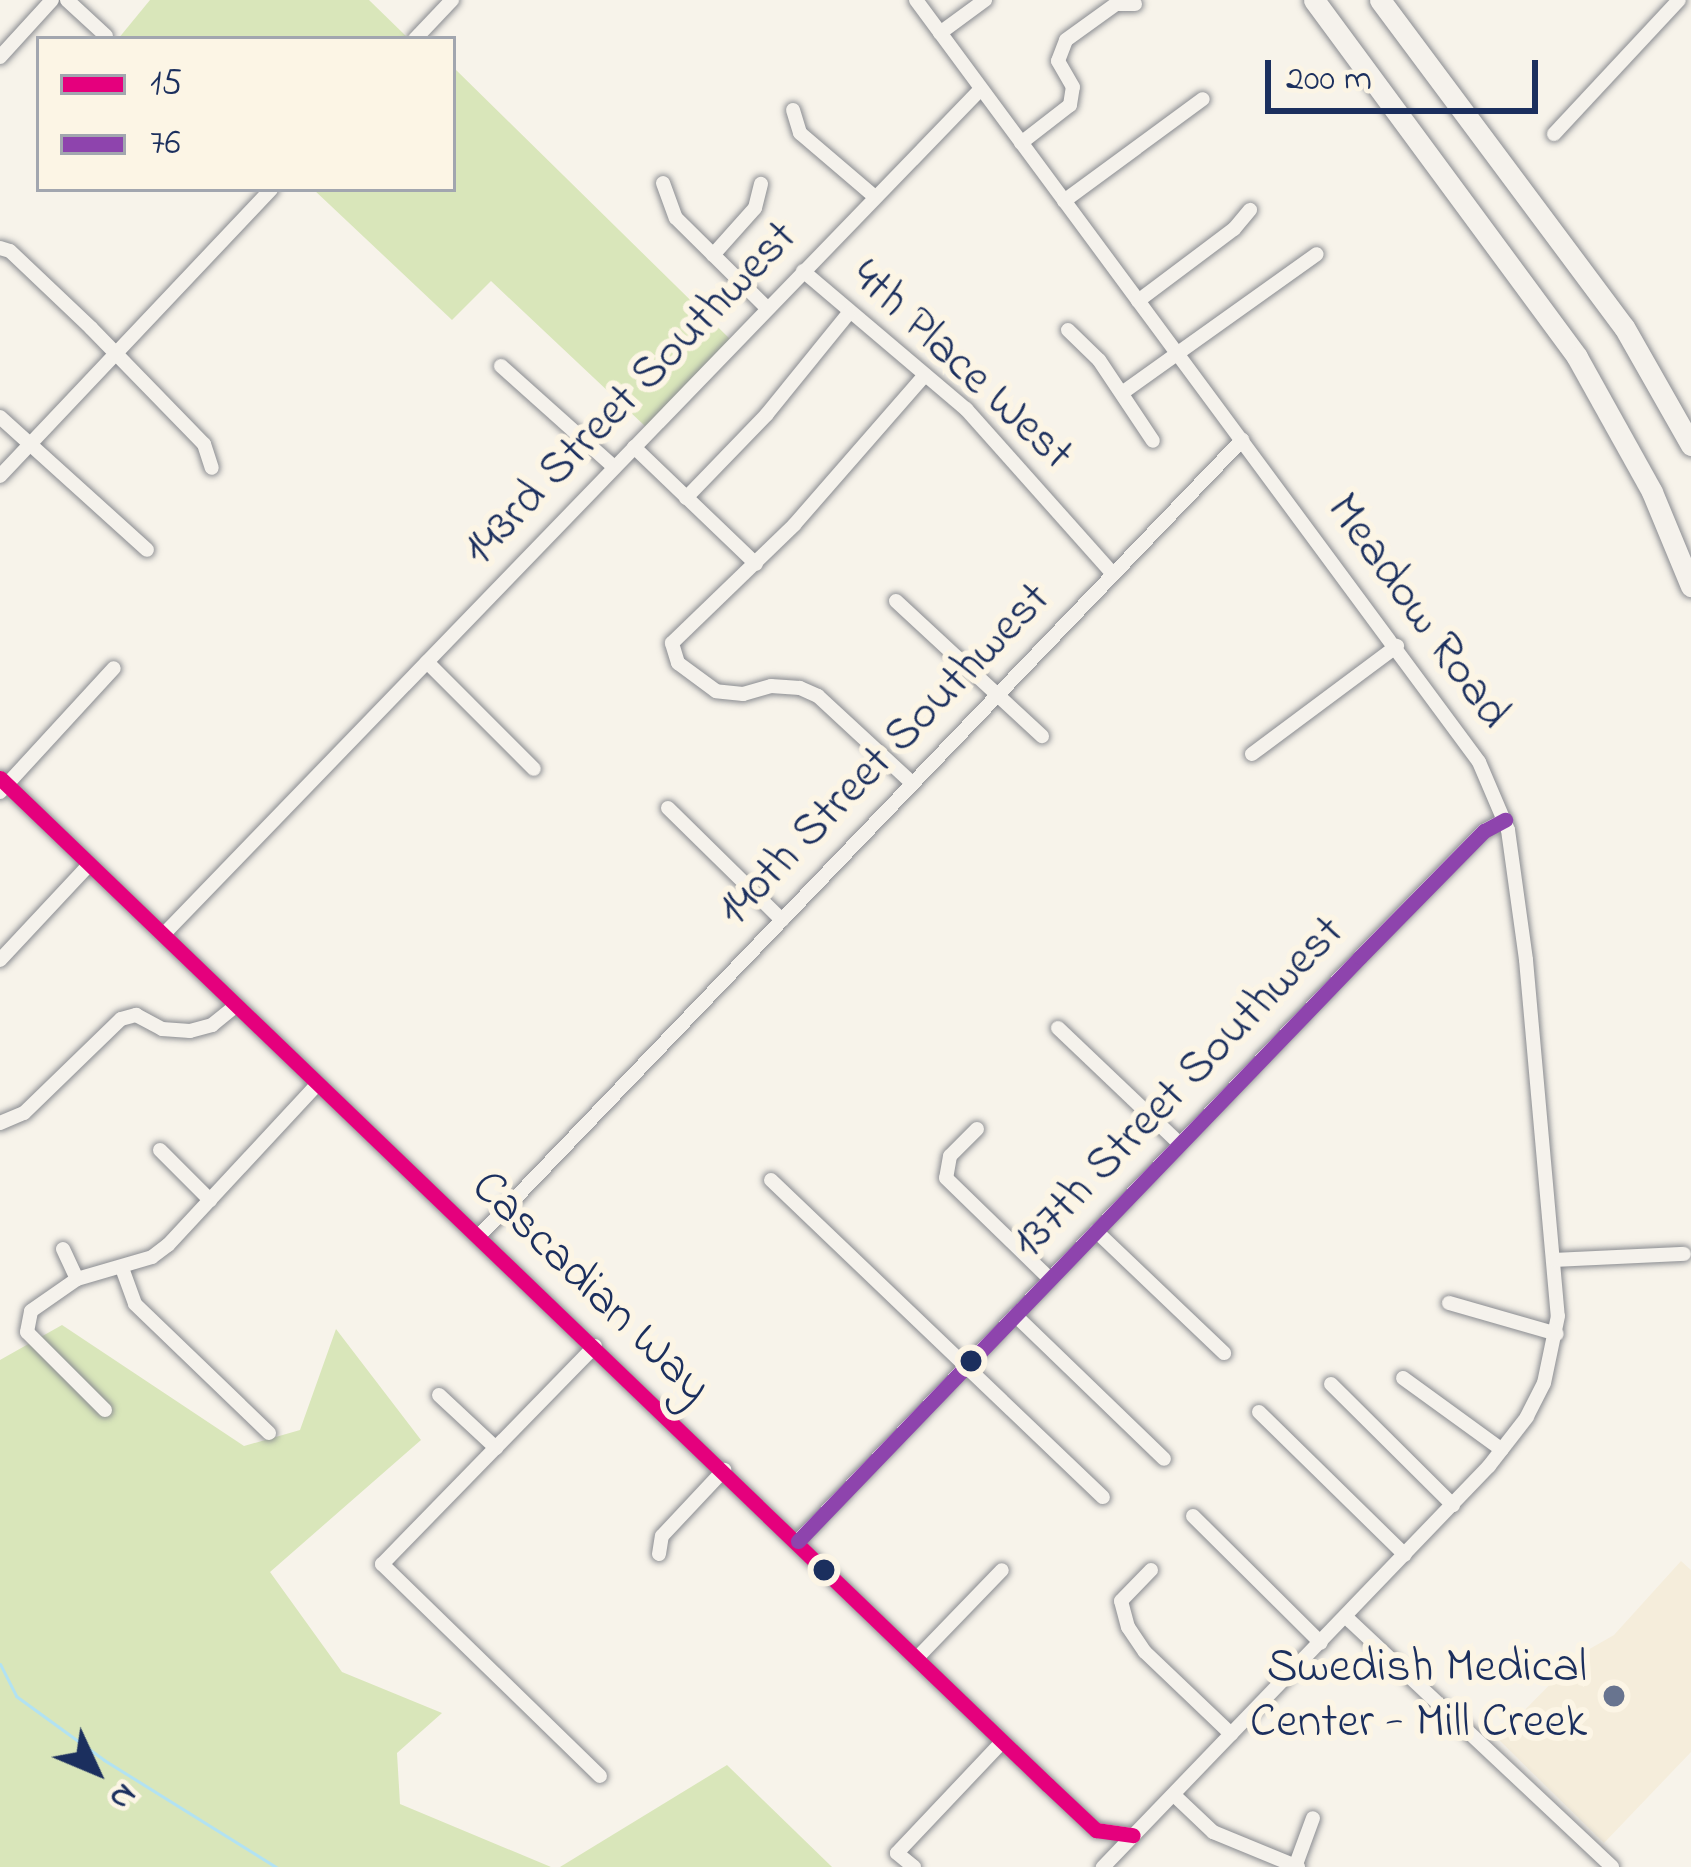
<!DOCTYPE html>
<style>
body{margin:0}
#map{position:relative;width:1691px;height:1867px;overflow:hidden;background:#f7f3ea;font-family:"Indie Flower",sans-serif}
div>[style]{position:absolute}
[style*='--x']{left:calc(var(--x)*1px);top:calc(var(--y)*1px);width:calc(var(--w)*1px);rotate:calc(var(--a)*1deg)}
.built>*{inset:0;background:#f5eddb}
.green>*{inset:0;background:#d9e6ba}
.stream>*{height:3px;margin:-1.5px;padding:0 1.5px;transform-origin:1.5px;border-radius:1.5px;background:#b2e2f2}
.roads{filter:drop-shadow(0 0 3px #8a8c91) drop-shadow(0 0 3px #8a8c91)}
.minor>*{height:14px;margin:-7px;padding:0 7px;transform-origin:7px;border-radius:7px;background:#f5f2ec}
.highway>*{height:21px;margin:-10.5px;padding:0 10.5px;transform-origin:10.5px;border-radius:10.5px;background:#f5f2ec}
.bus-1>*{height:15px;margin:-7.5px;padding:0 7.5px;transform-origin:7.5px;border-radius:7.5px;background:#e5007d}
.bus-2>*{height:15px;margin:-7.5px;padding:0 7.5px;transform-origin:7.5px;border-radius:7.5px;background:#8e44ad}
.dots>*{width:33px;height:33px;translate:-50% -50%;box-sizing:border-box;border:6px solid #fcf5e5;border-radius:50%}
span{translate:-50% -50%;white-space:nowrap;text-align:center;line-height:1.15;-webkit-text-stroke:12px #fcf5e5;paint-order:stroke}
.street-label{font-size:48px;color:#1b2f5e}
.poi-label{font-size:48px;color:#1b2f5e}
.right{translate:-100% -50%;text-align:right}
.legend{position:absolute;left:36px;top:36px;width:420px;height:156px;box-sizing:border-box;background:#fcf5e5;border:3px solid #a2a6af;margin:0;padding:15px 21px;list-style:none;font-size:36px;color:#1b2f5e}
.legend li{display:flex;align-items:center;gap:24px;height:60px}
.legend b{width:60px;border:3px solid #a2a6af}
.north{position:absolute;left:36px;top:1711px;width:120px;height:120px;-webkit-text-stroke:9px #fcf5e5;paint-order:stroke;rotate:134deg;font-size:33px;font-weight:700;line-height:48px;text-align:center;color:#1b2f5e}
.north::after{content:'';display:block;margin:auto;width:42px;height:54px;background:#1b2f5e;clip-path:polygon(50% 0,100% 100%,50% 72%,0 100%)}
.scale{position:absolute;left:1265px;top:60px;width:273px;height:54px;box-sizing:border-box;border:6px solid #1b2f5e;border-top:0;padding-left:15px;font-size:36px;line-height:42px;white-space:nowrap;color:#1b2f5e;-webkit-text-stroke:9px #fcf5e5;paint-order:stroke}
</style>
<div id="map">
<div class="built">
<i style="clip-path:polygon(1681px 1561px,1691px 1570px,1691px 1752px,1604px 1843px,1497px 1738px,1579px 1655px,1614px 1635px)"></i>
</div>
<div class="green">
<i style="clip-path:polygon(150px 0,369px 0,409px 39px,118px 39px)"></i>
<i style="clip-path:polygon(453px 67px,730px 339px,646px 427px,491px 281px,452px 320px,313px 189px,453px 189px)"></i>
<i style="clip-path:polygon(62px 1325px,244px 1446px,300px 1430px,336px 1329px,421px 1440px,270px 1572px,342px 1672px,442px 1713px,397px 1753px,400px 1804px,551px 1867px,0 1867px,0 1360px)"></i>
<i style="clip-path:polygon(727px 1765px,832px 1867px,560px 1867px)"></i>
</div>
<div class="stream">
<i style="--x:0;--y:1664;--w:36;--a:63"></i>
<i style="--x:16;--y:1696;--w:109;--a:36"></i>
<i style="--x:104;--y:1760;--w:203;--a:31.9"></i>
</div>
<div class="roads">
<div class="minor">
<i style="--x:67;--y:0;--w:53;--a:42.7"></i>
<i style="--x:916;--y:0;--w:947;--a:53.54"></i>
<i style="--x:1479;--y:762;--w:74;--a:66.9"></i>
<i style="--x:1508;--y:830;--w:131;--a:82.1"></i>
<i style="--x:1526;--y:960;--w:357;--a:84.9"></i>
<i style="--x:1558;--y:1316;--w:68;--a:101.8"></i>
<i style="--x:1544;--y:1383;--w:38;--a:117"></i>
<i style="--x:1527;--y:1417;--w:62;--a:127.8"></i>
<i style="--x:1489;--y:1466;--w:557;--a:133.91"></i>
<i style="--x:940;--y:33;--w:56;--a:-36.3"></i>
<i style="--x:415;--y:39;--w:54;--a:-46.5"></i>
<i style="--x:0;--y:57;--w:77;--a:-47.6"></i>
<i style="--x:793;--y:110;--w:24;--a:73"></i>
<i style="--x:800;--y:133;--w:99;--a:40.5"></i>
<i style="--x:1554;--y:134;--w:183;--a:-47"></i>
<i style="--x:1021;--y:143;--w:62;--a:-37.8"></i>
<i style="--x:1070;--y:105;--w:18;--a:-81"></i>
<i style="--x:1073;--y:87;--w:30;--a:-120"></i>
<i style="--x:1058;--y:61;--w:22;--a:-69"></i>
<i style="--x:1066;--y:40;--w:62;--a:-35.8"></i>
<i style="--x:1116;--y:4;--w:19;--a:0"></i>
<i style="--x:663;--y:183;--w:37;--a:70"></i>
<i style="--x:676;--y:218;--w:128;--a:44.7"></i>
<i style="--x:1064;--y:201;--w:172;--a:-36.3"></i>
<i style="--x:0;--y:248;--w:10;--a:17"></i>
<i style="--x:10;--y:251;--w:112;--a:43.5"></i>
<i style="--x:91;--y:328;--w:162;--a:45.8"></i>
<i style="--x:204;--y:444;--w:25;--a:72"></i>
<i style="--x:713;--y:255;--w:63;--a:-48.2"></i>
<i style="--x:755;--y:208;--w:25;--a:-76"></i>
<i style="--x:803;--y:271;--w:214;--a:40.3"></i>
<i style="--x:966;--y:409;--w:220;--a:48.3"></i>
<i style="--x:1138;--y:301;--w:120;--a:-36.9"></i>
<i style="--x:1234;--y:229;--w:25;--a:-50"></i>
<i style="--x:1068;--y:330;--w:43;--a:44.1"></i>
<i style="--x:1099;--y:360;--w:97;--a:56.3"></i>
<i style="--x:501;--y:366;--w:152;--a:41.8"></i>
<i style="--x:1122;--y:393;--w:239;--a:-35.5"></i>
<i style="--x:0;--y:417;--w:198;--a:42.1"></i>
<i style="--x:634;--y:447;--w:169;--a:43.8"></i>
<i style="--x:0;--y:476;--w:395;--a:-46.6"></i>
<i style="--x:686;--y:498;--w:117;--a:-46"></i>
<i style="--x:767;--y:414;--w:129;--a:-51"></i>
<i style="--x:896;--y:601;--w:199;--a:42.8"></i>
<i style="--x:427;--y:662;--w:151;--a:45"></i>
<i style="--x:1252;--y:754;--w:181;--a:-36.7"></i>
<i style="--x:0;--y:778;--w:1453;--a:43.86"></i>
<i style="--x:1048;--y:1785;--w:66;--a:43.2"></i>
<i style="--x:1096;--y:1830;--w:37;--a:8"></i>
<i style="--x:912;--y:783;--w:128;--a:-137.2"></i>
<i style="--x:818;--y:696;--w:20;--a:-156"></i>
<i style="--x:800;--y:688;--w:29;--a:-176"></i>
<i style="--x:771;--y:686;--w:29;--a:164"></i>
<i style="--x:743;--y:694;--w:27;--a:-174"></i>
<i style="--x:716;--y:691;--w:47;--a:-143.6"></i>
<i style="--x:678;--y:663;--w:21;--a:-107"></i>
<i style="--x:672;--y:643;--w:170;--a:-44"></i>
<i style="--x:794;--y:525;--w:199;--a:-48.9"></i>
<i style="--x:0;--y:792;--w:168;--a:-47.4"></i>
<i style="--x:668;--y:808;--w:160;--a:44.5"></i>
<i style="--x:164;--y:934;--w:1175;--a:-45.97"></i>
<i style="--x:0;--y:960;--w:130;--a:-46.9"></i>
<i style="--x:1058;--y:1028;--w:168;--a:43.6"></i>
<i style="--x:0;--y:1123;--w:26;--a:-23"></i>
<i style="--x:24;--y:1113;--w:135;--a:-44.1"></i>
<i style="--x:121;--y:1019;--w:16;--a:-15"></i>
<i style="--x:136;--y:1015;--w:30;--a:28"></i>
<i style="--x:162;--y:1029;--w:28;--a:4"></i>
<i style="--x:190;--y:1031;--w:23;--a:-15"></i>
<i style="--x:212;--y:1025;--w:28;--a:-39"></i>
<i style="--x:977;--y:1129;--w:38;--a:135"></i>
<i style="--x:950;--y:1156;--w:22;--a:100"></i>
<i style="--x:946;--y:1178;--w:145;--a:44.2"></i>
<i style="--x:160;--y:1150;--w:71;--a:45"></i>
<i style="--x:771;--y:1180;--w:459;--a:43.7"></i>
<i style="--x:1096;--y:1231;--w:177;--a:43.6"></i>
<i style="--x:479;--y:1236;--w:1103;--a:-46.21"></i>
<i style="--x:63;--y:1249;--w:33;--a:65"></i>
<i style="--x:1555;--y:1260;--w:129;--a:-2.7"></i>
<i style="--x:122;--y:1268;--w:38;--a:70"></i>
<i style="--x:135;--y:1304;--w:186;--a:43.9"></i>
<i style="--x:1449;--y:1303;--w:112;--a:16"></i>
<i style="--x:1015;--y:1315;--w:207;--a:44"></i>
<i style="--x:595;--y:1346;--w:305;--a:134.3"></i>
<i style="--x:382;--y:1564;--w:304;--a:44.2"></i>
<i style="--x:1403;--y:1378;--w:122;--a:36"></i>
<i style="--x:1331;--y:1384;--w:172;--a:44.8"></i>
<i style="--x:439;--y:1395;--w:78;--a:42.9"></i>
<i style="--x:105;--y:1410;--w:110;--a:-135"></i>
<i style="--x:27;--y:1332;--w:21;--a:-79"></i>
<i style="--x:31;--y:1311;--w:56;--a:-34.8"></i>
<i style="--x:77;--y:1279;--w:78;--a:-16.3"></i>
<i style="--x:152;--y:1257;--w:20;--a:-37"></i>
<i style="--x:168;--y:1245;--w:217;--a:-47.1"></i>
<i style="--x:1259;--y:1412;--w:204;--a:44.4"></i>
<i style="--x:1193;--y:1516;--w:180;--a:44.8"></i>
<i style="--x:798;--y:1541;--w:810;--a:-46.1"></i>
<i style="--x:1360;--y:957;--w:177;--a:-45.5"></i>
<i style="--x:1484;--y:831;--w:24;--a:-28"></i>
<i style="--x:659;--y:1554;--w:18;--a:-81"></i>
<i style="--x:662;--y:1536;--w:91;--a:-46.8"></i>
<i style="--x:1151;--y:1570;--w:43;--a:134.1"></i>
<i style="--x:1121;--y:1601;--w:27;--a:75"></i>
<i style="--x:1128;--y:1627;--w:30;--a:56"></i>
<i style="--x:1145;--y:1652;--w:119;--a:43.6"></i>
<i style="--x:1346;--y:1617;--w:365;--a:43.2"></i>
<i style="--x:917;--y:1658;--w:122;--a:-46"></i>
<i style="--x:1174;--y:1795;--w:54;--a:43.5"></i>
<i style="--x:1213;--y:1832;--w:92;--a:22.4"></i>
<i style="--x:914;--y:1867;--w:22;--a:-141"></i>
<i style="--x:897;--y:1853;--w:153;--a:-46.6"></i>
<i style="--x:1295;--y:1867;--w:52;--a:-69.8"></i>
</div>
<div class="highway">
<i style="--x:1314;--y:0;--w:443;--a:53.6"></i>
<i style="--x:1577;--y:357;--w:154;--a:60.9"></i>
<i style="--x:1652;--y:492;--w:102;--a:67.5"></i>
<i style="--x:1380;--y:0;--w:408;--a:53.3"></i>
<i style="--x:1624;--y:327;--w:136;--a:60.4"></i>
</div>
</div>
<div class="bus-1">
<i style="--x:0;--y:778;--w:1453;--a:43.86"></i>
<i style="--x:1048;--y:1785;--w:66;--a:43.2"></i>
<i style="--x:1096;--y:1830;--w:37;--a:8"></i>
</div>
<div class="bus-2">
<i style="--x:798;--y:1541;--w:810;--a:-46.1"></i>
<i style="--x:1360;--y:957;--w:177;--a:-45.5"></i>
<i style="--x:1484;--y:831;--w:24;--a:-28"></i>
</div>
<div class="dots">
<i style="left:971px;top:1361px;background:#1b2f5e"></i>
<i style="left:824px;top:1570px;background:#1b2f5e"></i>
<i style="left:1614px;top:1696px;background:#68748f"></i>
</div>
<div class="street-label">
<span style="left:961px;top:366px;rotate:43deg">4th Place West</span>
<span style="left:631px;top:394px;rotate:-46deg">143rd Street Southwest</span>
<span style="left:1417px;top:612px;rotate:54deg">Meadow Road</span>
<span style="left:885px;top:755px;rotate:-46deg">140th Street Southwest</span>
<span style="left:1179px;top:1088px;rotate:-46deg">137th Street Southwest</span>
<span style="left:590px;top:1288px;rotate:44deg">Cascadian Way</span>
</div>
<div class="poi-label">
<span class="right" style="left:1587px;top:1696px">Swedish Medical<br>Center - Mill Creek</span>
</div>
<ul class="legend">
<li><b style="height:15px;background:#e5007d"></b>15</li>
<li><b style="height:15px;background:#8e44ad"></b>76</li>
</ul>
<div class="north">N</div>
<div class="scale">200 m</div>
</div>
